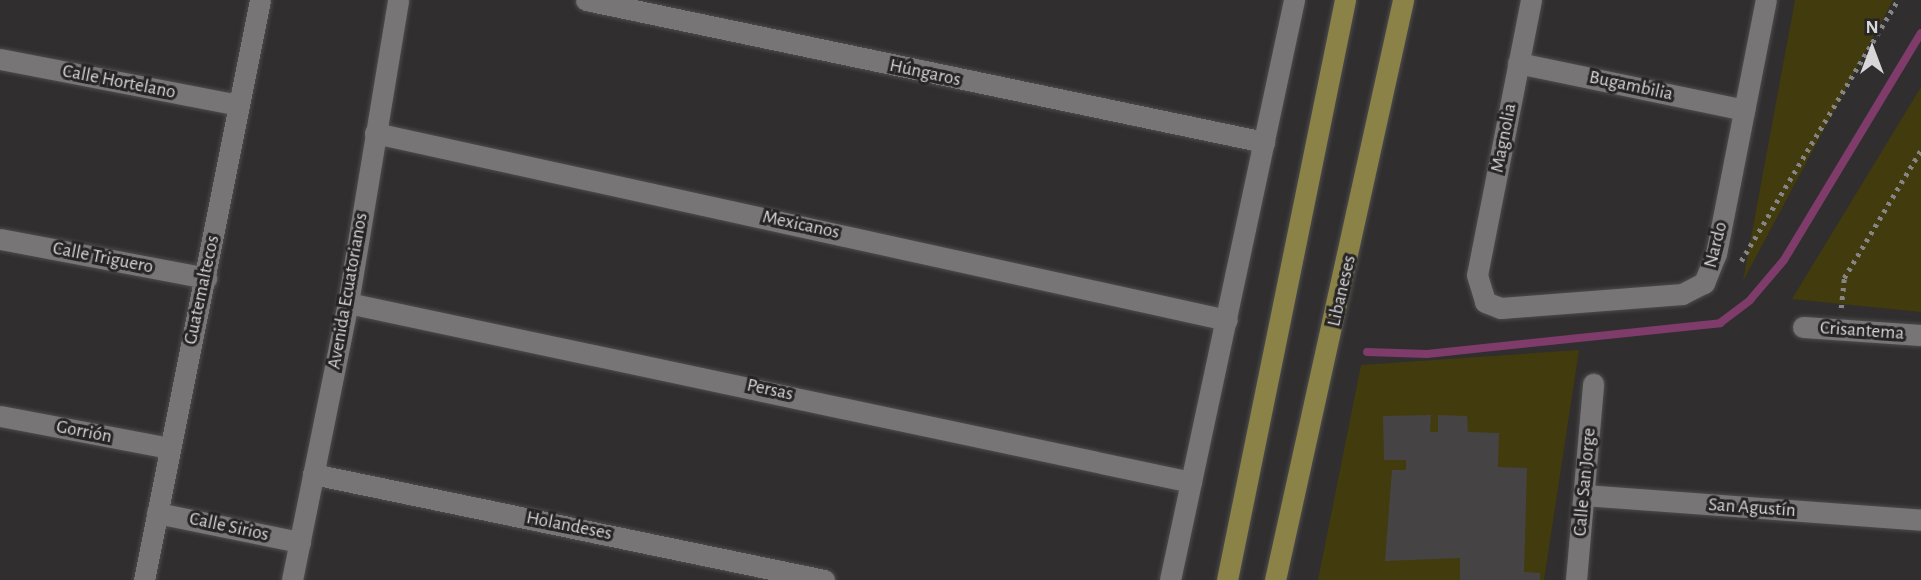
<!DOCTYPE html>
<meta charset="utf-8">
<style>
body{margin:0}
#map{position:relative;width:1921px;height:580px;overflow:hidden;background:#302e2f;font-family:"Alegreya Sans",sans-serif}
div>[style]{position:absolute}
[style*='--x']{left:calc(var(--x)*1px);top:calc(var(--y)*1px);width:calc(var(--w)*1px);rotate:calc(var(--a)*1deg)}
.green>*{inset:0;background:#423b0d}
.stream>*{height:8px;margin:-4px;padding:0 4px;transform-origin:4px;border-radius:4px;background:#7f3b69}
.building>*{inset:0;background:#464344}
.path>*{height:4.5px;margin-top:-2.25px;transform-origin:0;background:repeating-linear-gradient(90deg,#868485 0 3.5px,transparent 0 8.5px)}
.roads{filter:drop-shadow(0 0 2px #4e4c4d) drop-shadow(0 0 2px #4e4c4d)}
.minor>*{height:21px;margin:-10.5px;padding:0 10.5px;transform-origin:10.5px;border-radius:10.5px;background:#787577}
.major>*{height:21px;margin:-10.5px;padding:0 10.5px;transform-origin:10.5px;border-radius:10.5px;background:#8b8248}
span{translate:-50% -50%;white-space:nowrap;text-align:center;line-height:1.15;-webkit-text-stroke:6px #262425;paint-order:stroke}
.street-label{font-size:19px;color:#d8d6d7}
.north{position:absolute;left:1837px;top:14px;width:70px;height:70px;-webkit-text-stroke:5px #262425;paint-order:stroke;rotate:0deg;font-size:19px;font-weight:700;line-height:28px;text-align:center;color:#d8d6d7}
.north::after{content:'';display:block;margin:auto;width:24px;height:32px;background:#d8d6d7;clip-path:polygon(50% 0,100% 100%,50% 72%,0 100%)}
</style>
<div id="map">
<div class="green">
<i style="clip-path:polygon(1795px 0,1893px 0,1743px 281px)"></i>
<i style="clip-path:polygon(1921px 87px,1921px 312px,1792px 299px)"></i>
<i style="clip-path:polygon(1579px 350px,1544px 580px,1318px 580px,1361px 365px)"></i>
</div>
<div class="stream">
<i style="--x:1367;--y:352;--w:60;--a:1.9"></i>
<i style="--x:1427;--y:354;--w:295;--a:-6"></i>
<i style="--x:1720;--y:323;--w:38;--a:-37"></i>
<i style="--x:1750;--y:300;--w:52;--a:-49.6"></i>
<i style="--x:1784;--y:260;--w:265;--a:-58.9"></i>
</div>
<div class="building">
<i style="clip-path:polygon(1431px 415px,1430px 432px,1438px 432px,1438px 415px,1467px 416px,1468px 432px,1499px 433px,1498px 467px,1527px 468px,1524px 572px,1540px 573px,1540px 580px,1460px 580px,1460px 558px,1385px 561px,1392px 470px,1406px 470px,1406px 460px,1384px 460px,1383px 416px)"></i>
</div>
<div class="path">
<i style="--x:1741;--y:261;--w:305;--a:-59"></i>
<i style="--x:1841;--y:308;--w:30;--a:-84"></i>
<i style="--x:1844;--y:278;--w:149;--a:-59"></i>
</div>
<div class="roads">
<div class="minor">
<i style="--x:586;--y:0;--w:693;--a:11.83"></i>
<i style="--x:1531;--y:0;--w:280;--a:101.1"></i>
<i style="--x:1477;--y:275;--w:28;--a:73"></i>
<i style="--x:1485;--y:302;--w:17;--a:21"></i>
<i style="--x:1501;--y:308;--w:182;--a:-4.4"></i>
<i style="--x:1682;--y:294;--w:25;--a:-27"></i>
<i style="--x:1704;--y:283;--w:31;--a:-68"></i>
<i style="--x:1716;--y:254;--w:259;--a:-78.9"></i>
<i style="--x:0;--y:59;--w:242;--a:10.9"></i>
<i style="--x:1518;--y:63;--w:231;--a:11.7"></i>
<i style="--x:375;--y:133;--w:872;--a:12.38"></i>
<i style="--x:0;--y:239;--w:210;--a:10.7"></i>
<i style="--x:348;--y:303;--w:862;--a:11.99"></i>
<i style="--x:1803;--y:327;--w:118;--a:3.9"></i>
<i style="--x:0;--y:416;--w:172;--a:10.7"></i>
<i style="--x:313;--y:474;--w:522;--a:11.72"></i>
<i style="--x:1584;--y:495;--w:338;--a:4.2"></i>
<i style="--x:157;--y:513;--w:146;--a:11.5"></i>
<i style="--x:144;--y:580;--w:591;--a:-78.69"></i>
<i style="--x:292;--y:580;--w:283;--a:-78.6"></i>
<i style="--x:348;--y:303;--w:307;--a:-80.6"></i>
<i style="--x:1170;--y:580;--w:593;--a:-77.93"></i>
<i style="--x:1576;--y:580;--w:197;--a:-85"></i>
</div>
<div class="major">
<i style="--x:1227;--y:580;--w:592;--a:-78.5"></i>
<i style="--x:1275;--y:580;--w:594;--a:-77.55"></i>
</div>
</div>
<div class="street-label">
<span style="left:925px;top:73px;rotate:12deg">Húngaros</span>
<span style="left:119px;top:82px;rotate:11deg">Calle Hortelano</span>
<span style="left:1631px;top:86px;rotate:12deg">Bugambilia</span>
<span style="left:1504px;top:138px;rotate:-79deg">Magnolia</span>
<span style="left:801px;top:225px;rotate:12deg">Mexicanos</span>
<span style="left:1716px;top:245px;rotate:-76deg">Nardo</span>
<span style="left:103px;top:258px;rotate:11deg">Calle Triguero</span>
<span style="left:202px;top:290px;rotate:-78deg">Guatemaltecos</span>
<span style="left:348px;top:291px;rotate:-80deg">Avenida Ecuatorianos</span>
<span style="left:1342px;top:291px;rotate:-77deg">Libaneses</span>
<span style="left:1862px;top:331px;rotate:4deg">Crisantema</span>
<span style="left:770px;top:390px;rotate:12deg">Persas</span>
<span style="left:84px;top:432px;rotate:11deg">Gorrión</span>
<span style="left:1585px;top:482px;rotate:-85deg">Calle San Jorge</span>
<span style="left:1752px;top:508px;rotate:4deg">San Agustín</span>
<span style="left:569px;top:526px;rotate:11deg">Holandeses</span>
<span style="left:229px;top:527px;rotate:12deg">Calle Sirios</span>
</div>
<div class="north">N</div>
</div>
